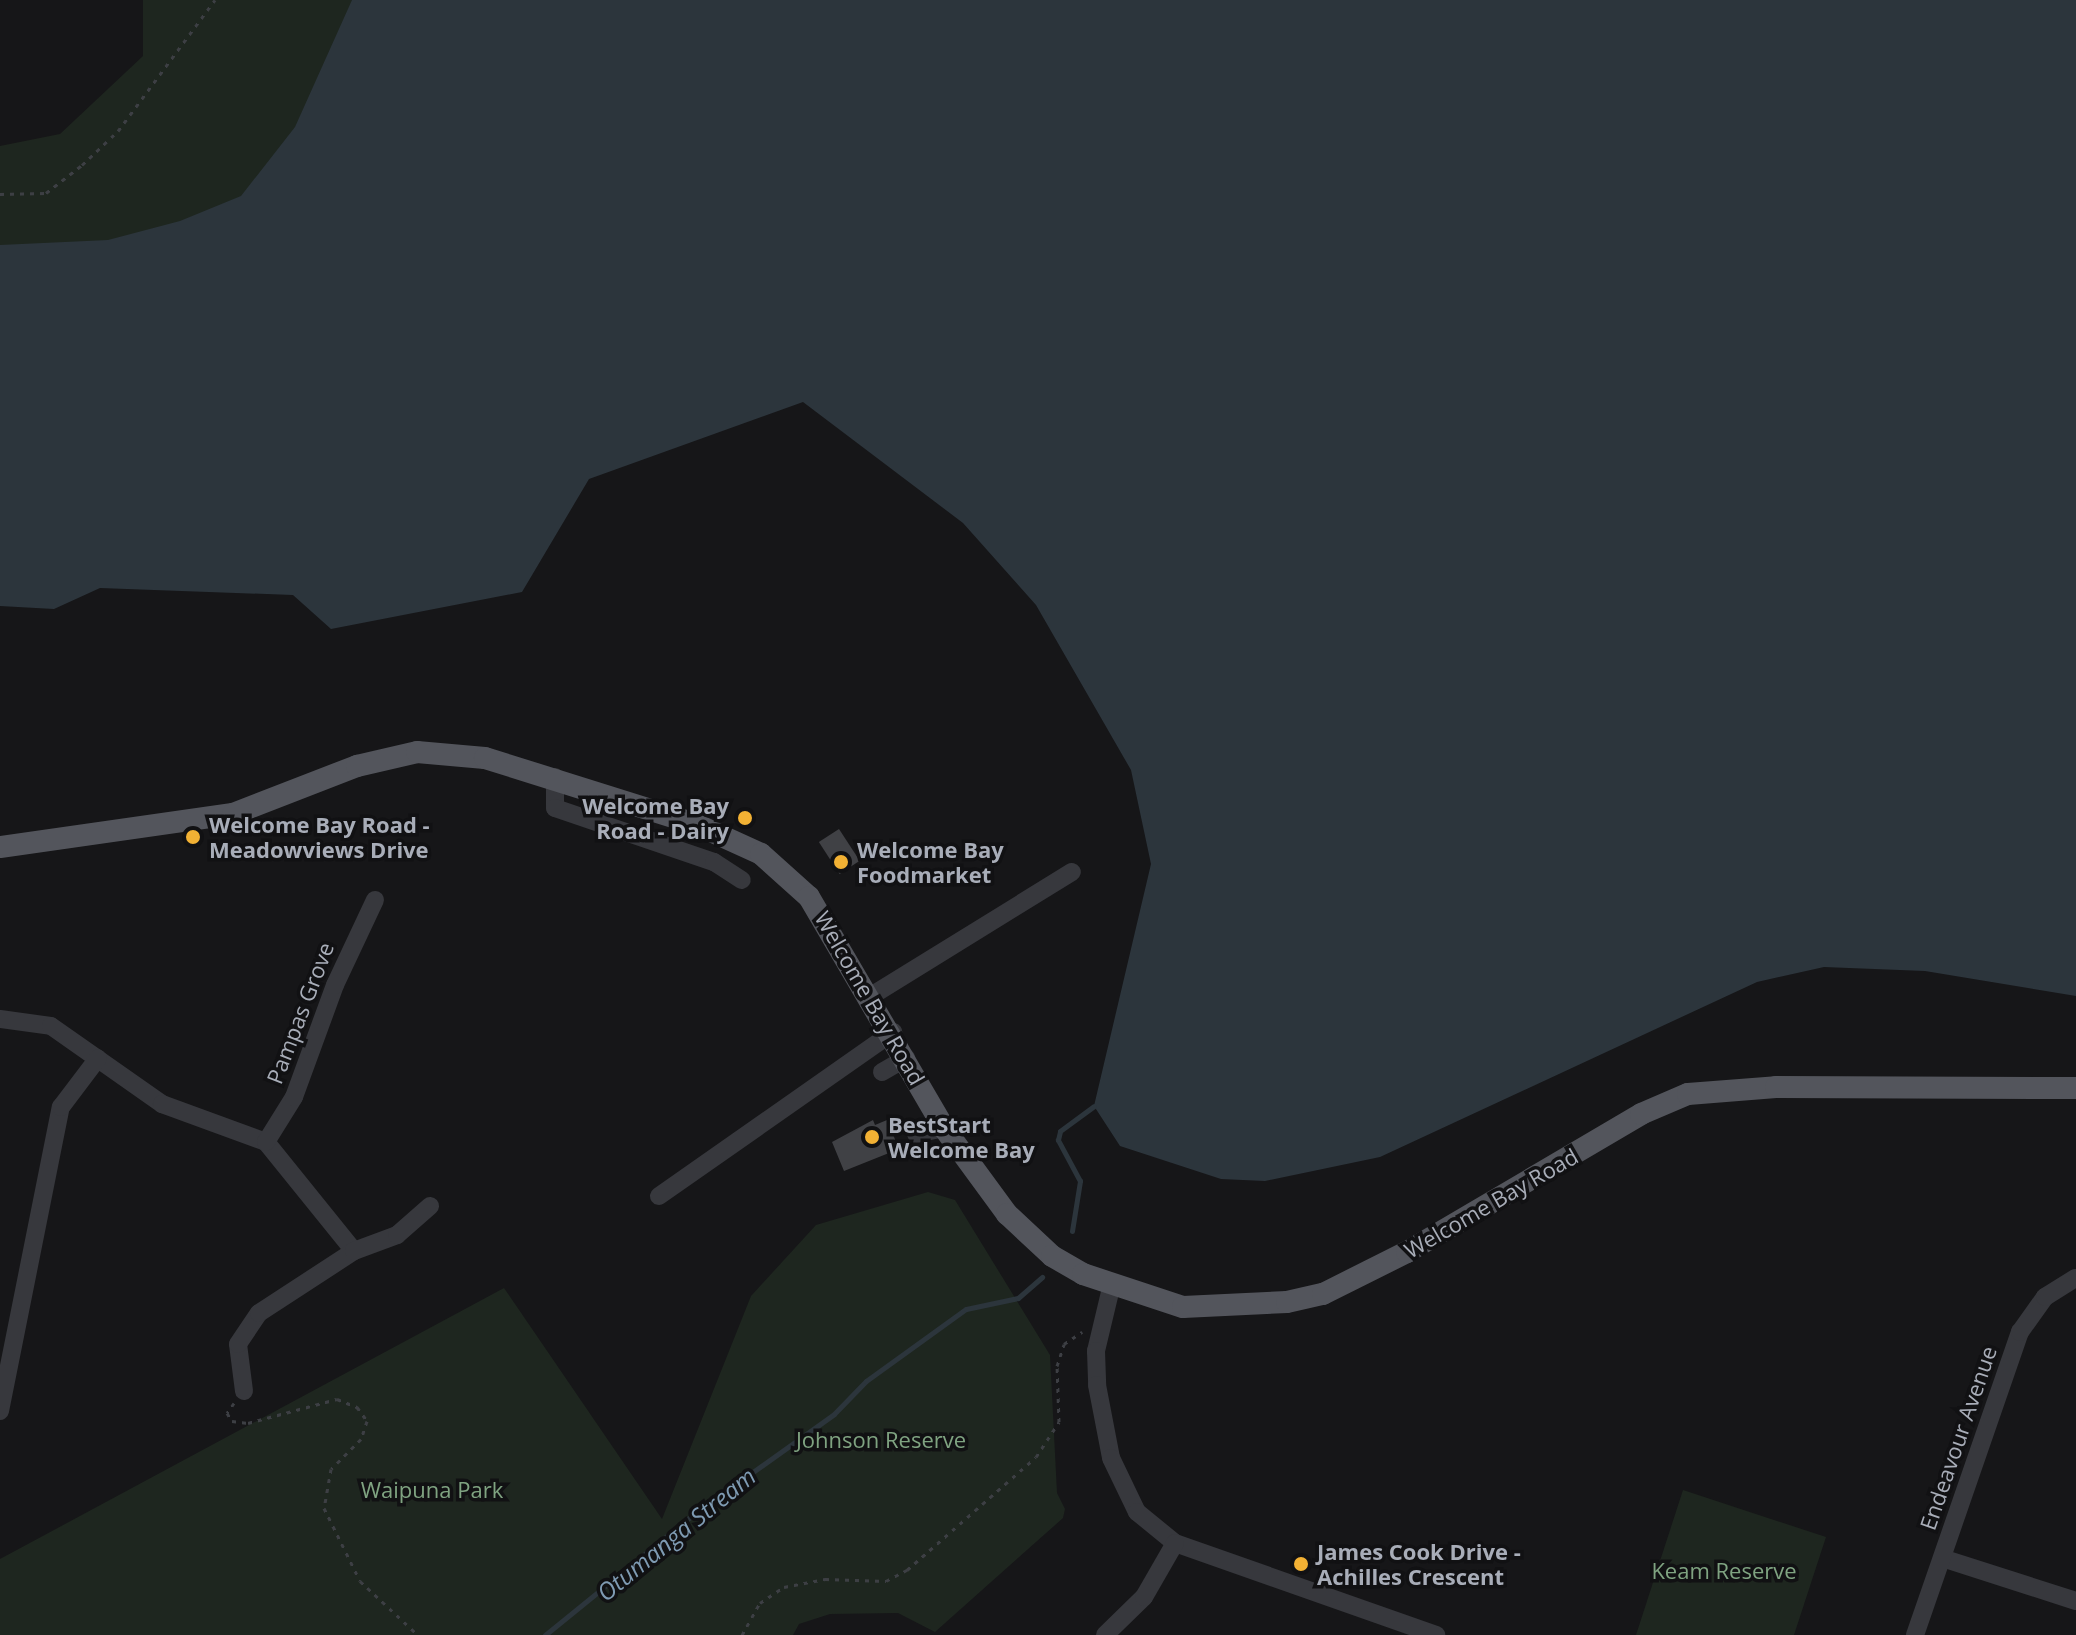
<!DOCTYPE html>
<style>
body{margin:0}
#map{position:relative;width:2076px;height:1635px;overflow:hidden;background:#161618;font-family:"Open Sans",sans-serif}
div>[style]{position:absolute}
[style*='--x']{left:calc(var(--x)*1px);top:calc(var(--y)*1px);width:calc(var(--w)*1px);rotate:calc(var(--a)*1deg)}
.green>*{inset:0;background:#1e261f}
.water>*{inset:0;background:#2c353c}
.stream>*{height:5px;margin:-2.5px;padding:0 2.5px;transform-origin:2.5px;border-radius:2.5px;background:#2c353c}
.building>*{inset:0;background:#404145;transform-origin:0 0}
.path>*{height:3px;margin-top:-1.5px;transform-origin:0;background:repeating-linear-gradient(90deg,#3d3f44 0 4px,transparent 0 10px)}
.minor>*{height:18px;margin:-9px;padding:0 9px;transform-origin:9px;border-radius:9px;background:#37383d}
.major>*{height:22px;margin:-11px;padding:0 11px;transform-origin:11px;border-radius:11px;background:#53555c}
.dots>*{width:22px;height:22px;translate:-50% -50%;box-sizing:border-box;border:4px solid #111113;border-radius:50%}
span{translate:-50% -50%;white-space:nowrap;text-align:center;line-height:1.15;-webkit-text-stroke:7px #111113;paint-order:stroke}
.poi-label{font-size:22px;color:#a8adb8;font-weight:700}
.right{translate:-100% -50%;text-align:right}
.left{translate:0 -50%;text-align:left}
.street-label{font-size:22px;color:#a8adb8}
.park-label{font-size:22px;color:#7fa381}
.water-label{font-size:24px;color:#7f9bb3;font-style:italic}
</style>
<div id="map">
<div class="green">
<i style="clip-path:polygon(143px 0,529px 0,0 499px,0 146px,60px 134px,143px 56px)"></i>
<i style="clip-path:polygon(928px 1192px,955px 1200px,1050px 1355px,1057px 1493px,1065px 1509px,1063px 1518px,935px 1632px,898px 1613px,830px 1614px,799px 1624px,793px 1635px,0 1635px,0 1559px,504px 1288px,662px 1519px,751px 1296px,816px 1225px)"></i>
<i style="clip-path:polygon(1683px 1490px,1826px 1537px,1794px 1635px,1636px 1635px)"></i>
</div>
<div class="water">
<i style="clip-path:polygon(352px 0,2076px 0,2076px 996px,1925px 971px,1824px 967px,1757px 982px,1380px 1157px,1265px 1181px,1221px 1179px,1120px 1146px,1094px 1106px,1151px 864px,1131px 770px,1036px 605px,963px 523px,803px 402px,589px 479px,522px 592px,331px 629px,293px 595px,100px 588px,54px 609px,0 606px,0 245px,108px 240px,180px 221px,241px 196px,295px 127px)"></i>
</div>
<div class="stream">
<i style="--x:1072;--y:1231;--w:51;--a:-80.9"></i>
<i style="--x:1080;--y:1181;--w:47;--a:-118.2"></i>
<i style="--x:1058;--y:1140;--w:9;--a:-77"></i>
<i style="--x:1060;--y:1131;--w:42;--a:-36.3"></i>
<i style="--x:545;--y:1635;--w:192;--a:-39.1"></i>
<i style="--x:694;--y:1514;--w:172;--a:-35.5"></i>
<i style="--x:834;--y:1414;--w:46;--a:-45.9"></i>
<i style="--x:866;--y:1381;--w:123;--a:-35.8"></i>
<i style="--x:966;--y:1309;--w:53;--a:-11.9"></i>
<i style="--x:1018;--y:1298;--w:32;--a:-41"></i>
</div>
<div class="building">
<i style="left:839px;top:829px;width:38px;height:24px;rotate:57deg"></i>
<i style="clip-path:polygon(873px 1120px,875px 1125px,887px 1120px,899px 1149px,844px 1171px,832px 1142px)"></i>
</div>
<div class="path">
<i style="--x:0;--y:194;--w:46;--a:-1.2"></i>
<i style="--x:46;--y:193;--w:46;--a:-37.9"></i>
<i style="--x:82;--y:165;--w:50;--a:-43.4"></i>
<i style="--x:118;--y:131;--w:163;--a:-53.5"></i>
<i style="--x:234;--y:1403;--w:12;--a:125"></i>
<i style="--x:227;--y:1413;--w:9;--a:58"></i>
<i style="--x:232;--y:1421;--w:16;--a:7"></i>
<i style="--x:248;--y:1423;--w:92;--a:-15.1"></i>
<i style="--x:337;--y:1399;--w:22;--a:22"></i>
<i style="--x:357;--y:1407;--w:17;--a:54"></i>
<i style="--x:367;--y:1421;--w:19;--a:108"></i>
<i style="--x:361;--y:1439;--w:42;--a:135"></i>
<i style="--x:331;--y:1469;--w:40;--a:100"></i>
<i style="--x:324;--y:1508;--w:81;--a:63.7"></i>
<i style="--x:360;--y:1581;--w:79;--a:43"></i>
<i style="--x:742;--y:1635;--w:37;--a:-61"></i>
<i style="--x:760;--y:1603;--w:29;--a:-34"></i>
<i style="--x:784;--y:1587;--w:42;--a:-11"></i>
<i style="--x:825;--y:1579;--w:61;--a:1.9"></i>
<i style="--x:886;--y:1581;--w:24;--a:-28"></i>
<i style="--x:907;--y:1570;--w:171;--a:-41.2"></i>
<i style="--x:1036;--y:1457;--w:42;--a:-56.7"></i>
<i style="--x:1059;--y:1422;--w:56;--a:-92"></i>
<i style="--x:1057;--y:1366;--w:23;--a:-72"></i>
<i style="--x:1064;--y:1344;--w:22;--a:-34"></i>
</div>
<div class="minor">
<i style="--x:555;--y:777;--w:31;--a:90"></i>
<i style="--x:555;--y:808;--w:168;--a:18.8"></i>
<i style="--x:714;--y:862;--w:33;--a:33"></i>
<i style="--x:871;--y:996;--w:236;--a:-31.7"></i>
<i style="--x:0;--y:1019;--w:51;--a:7.8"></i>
<i style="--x:51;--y:1026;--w:136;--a:35.1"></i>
<i style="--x:162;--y:1104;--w:111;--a:20.1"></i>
<i style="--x:266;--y:1142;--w:140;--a:51.1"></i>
<i style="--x:882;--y:1072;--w:28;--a:-30"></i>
<i style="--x:916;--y:1134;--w:29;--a:-12"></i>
<i style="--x:266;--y:1142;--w:53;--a:-58.1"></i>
<i style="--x:294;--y:1097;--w:119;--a:-69.9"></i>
<i style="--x:335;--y:985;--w:94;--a:-64.8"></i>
<i style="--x:659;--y:1196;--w:286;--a:-35"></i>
<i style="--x:1111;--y:1288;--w:65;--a:103.4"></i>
<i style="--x:1096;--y:1351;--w:34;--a:88"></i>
<i style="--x:1097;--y:1385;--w:74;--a:79.1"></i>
<i style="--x:1111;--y:1458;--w:60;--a:64.3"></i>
<i style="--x:1137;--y:1512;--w:49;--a:39.2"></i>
<i style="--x:1175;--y:1543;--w:277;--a:19.4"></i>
<i style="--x:244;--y:1391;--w:47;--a:-97.3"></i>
<i style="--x:238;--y:1344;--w:37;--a:-56"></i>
<i style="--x:259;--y:1313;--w:113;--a:-33.1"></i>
<i style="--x:354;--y:1251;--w:46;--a:-20.4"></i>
<i style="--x:397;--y:1235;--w:44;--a:-41.3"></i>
<i style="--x:0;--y:1411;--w:310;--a:-78.7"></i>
<i style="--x:61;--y:1107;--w:61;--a:-52.9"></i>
<i style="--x:1942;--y:1558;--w:141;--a:17.8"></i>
<i style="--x:1105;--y:1635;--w:54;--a:-44.3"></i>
<i style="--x:1144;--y:1597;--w:62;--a:-60.1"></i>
<i style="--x:1915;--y:1635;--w:321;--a:-70.9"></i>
<i style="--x:2020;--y:1332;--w:43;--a:-54.5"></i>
<i style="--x:2045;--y:1297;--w:36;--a:-32"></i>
</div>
<div class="major">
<i style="--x:0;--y:847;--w:235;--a:-8.1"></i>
<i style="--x:233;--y:814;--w:133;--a:-21.2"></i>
<i style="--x:357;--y:766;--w:62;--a:-13.1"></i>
<i style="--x:417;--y:752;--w:68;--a:5"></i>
<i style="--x:485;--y:758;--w:218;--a:17.4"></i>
<i style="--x:693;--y:823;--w:75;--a:24.5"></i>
<i style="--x:761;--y:854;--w:64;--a:41.9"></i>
<i style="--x:809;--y:897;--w:268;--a:59.7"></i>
<i style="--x:944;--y:1128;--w:107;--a:53.8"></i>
<i style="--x:1007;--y:1214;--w:62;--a:43"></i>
<i style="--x:1052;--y:1256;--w:36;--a:30"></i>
<i style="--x:1083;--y:1274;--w:105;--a:18.3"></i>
<i style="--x:1183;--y:1307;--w:104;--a:-2.8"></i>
<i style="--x:1287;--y:1302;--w:37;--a:-13"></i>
<i style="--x:1323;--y:1294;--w:94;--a:-26.6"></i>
<i style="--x:1407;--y:1252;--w:272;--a:-30.5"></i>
<i style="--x:1641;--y:1114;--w:51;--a:-23.1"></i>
<i style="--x:1688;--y:1094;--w:88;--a:-4.5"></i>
<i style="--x:1776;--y:1087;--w:300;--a:0.2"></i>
</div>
<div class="dots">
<i style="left:745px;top:818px;background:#f2b134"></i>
<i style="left:193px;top:837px;background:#f2b134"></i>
<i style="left:841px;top:862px;background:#f2b134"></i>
<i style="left:872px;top:1137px;background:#f2b134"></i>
<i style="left:1301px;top:1564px;background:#f2b134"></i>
</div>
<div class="poi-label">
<span class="right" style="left:729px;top:818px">Welcome Bay<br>Road - Dairy</span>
<span class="left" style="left:209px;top:837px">Welcome Bay Road -<br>Meadowviews Drive</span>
<span class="left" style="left:857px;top:862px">Welcome Bay<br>Foodmarket</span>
<span class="left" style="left:888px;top:1137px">BestStart<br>Welcome Bay</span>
<span class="left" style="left:1317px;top:1564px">James Cook Drive -<br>Achilles Crescent</span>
</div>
<div class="street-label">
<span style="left:870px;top:998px;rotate:60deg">Welcome Bay Road</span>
<span style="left:300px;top:1013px;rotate:-69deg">Pampas Grove</span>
<span style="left:1491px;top:1203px;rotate:-30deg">Welcome Bay Road</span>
<span style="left:1958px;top:1438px;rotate:-71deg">Endeavour Avenue</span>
</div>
<div class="park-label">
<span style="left:881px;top:1440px">Johnson Reserve</span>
<span style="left:432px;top:1490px">Waipuna Park</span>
<span style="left:1724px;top:1571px">Keam Reserve</span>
</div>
<div class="water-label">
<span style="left:676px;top:1534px;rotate:-39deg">Otumanga Stream</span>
</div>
</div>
